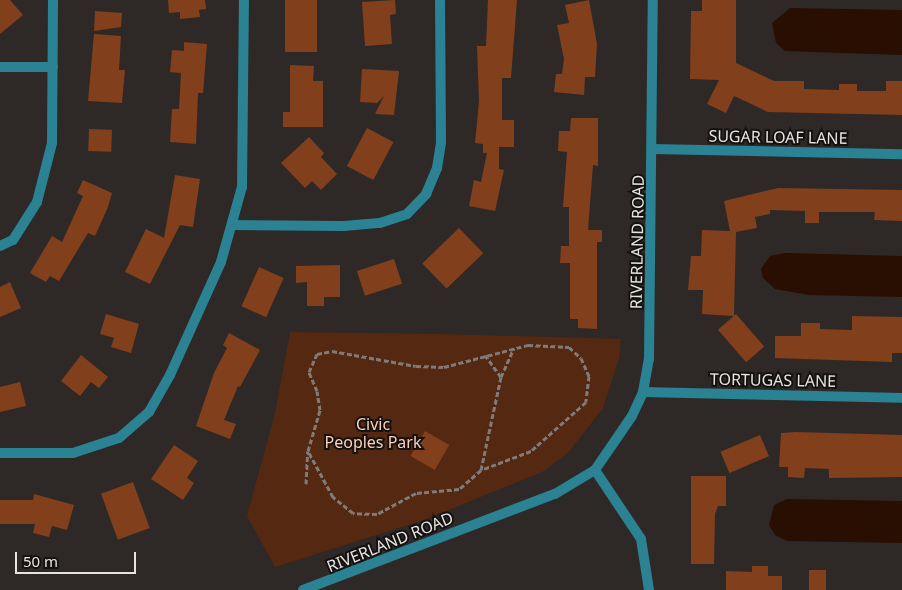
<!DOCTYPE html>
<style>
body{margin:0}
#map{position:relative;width:902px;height:590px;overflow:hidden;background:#2e2926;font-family:"Noto Sans",sans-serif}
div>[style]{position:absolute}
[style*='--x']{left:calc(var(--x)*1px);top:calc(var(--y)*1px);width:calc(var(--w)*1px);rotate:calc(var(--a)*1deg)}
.green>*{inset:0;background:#542811}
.water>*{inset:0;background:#290e02}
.building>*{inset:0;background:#813f1c;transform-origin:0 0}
.path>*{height:3px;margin-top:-1.5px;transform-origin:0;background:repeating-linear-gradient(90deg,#7f7b79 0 5px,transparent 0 7.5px)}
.minor>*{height:10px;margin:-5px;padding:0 5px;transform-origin:5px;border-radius:5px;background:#2a8293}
.tertiary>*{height:10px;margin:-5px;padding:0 5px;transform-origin:5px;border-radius:5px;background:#2a8293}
span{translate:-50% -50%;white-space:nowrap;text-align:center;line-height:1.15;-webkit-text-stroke:4px #141211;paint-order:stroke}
.street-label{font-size:16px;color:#e7e3e2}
.park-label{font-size:16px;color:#ffceb8}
.scale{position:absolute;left:15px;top:552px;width:121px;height:22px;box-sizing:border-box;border:2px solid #e7e3e2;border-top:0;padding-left:6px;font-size:15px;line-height:18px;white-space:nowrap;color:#e7e3e2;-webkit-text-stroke:4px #141211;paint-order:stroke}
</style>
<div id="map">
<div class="green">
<i style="clip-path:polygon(290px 332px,442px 334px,621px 339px,619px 358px,603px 408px,568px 453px,544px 471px,424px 520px,275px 567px,247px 516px,275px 413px)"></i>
</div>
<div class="water">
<i style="clip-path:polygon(790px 8px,902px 10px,902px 55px,785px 51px,776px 43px,772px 23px)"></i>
<i style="clip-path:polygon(785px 253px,902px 256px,902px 297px,809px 295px,775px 289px,763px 278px,761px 269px,770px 256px)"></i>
<i style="clip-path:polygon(787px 499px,902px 501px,902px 543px,787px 541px,775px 535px,769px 525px,774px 505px)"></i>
</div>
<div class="building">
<i style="clip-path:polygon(0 0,10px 0,23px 15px,0 34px)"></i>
<i style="clip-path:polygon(168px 0,205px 0,206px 9px,199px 10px,200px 17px,180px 19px,180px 12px,169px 13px)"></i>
<i style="left:285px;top:0;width:32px;height:52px"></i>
<i style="clip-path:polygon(395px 0,396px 14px,390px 15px,392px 44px,365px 46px,362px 2px)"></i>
<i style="clip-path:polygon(488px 0,517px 0,511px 78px,502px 78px,502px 120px,514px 120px,514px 147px,499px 147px,499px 169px,504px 170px,495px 211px,469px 206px,474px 180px,481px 182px,487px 153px,483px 153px,483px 144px,475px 143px,479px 101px,477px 46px,486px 46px)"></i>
<i style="clip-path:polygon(589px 0,597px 44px,595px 77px,585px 77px,584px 95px,554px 92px,556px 74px,562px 74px,564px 59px,557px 25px,569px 23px,565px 5px)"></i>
<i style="clip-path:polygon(702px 0,736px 0,736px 63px,774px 81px,804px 81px,804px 89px,839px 90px,839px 84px,857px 84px,857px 91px,886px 91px,886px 81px,902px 81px,902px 115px,768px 112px,734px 96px,726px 113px,707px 104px,719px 80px,690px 79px,691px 11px,702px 11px)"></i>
<i style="clip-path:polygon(95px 11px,122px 13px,121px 27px,94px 31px)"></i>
<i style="clip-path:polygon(94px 34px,121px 36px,119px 70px,125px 70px,122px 103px,88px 101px)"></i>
<i style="clip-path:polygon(184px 42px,207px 44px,203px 93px,198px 93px,196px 144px,170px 142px,172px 109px,179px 109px,181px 73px,170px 72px,172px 50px,184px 51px)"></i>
<i style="clip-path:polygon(290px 65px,314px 66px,313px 81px,323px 81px,323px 127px,283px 127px,283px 112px,290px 112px)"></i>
<i style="clip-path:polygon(362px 69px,399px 71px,394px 115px,375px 114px,384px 96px,377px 103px,360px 102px)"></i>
<i style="clip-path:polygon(571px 118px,598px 118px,598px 166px,593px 165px,588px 230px,602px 230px,602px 242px,597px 242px,597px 329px,578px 328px,578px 319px,570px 319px,570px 263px,560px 263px,561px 246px,569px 246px,569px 207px,563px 207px,567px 152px,558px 151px,559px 131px,570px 131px)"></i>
<i style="left:367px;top:128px;width:30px;height:43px;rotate:28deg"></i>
<i style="left:89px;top:129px;width:23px;height:22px;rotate:2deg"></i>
<i style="clip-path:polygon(309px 137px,324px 153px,321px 157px,337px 174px,321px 190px,312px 181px,305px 188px,281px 163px)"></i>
<i style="clip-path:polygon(175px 175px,200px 179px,193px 227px,180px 225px,150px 284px,125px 272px,146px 229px,164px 238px)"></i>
<i style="clip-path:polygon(83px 180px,112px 193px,108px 207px,95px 236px,88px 233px,59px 281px,50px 276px,46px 282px,30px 273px,52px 236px,62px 242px,83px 196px,77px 193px)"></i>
<i style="clip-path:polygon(778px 188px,902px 190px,902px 221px,874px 220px,875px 212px,819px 212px,819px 223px,805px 223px,805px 211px,770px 210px,770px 214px,755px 217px,757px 228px,736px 232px,734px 316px,702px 314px,703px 290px,688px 290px,691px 256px,701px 256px,702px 230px,730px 231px,724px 201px)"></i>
<i style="left:459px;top:228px;width:35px;height:51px;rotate:46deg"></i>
<i style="left:394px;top:259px;width:26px;height:39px;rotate:72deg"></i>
<i style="clip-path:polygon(340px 265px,340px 297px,324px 297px,324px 306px,307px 306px,307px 282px,296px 283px,296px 266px)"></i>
<i style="left:259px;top:267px;width:27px;height:43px;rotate:24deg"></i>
<i style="clip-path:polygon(10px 282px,21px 308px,0 317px,0 287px)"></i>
<i style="clip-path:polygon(106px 314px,139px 324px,131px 353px,111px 347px,114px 338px,100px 334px)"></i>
<i style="left:736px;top:314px;width:43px;height:24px;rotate:49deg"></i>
<i style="clip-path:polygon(852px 316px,902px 317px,902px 353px,892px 353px,892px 362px,775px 358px,775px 336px,801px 336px,801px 323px,820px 323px,820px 329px,852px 330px)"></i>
<i style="clip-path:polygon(229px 333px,260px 350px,240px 387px,238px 386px,224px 420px,236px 424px,230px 439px,196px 426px,214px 373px,227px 348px,223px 345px)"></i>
<i style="clip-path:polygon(81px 355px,108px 377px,99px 388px,91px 382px,80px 396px,61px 381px)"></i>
<i style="clip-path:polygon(20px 382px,26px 406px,0 412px,0 387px)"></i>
<i style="left:425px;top:431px;width:28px;height:29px;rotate:30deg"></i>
<i style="clip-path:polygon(796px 432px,902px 435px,902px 477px,829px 478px,829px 469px,805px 468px,804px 478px,788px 477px,788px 467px,779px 467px,781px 433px)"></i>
<i style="left:760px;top:435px;width:23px;height:43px;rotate:67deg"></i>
<i style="clip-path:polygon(174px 445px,198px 461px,187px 478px,194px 483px,183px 500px,151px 479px)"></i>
<i style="clip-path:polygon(691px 476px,726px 476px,726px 506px,718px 506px,715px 514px,714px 564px,691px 564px)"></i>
<i style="left:133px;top:482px;width:49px;height:34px;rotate:70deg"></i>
<i style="clip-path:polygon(34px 494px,74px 505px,67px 530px,52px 526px,49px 537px,33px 533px,35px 524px,0 524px,0 500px,33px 500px)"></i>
<i style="clip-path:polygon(752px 566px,768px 566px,768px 576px,782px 576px,782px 590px,726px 590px,726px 571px,752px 572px)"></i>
<i style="left:809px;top:570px;width:17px;height:20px"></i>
</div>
<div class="path">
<i style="--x:501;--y:377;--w:32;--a:-66"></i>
<i style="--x:481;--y:470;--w:95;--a:-77.9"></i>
<i style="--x:501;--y:377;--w:27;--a:-126"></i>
<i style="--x:306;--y:484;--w:33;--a:-87"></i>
<i style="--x:308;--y:451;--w:43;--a:-73.7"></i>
<i style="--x:320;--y:410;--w:19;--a:-99"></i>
<i style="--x:317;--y:391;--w:21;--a:-113"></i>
<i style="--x:309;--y:372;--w:20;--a:-66"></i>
<i style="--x:317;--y:354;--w:15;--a:-11"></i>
<i style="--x:332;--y:351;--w:85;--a:10.1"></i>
<i style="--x:416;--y:366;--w:28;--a:2"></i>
<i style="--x:444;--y:367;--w:87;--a:-14.7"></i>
<i style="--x:528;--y:345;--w:41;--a:2.8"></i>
<i style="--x:569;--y:347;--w:16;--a:43"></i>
<i style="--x:581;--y:358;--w:20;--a:66"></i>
<i style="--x:589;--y:376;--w:26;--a:97"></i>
<i style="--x:586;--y:402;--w:74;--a:138.3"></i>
<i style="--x:531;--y:451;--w:53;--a:159.2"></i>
<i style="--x:481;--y:470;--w:29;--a:139"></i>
<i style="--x:459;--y:489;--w:43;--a:174.7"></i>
<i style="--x:416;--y:493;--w:44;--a:151.7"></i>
<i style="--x:377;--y:514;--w:24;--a:-178"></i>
<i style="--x:353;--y:513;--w:26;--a:-141"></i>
<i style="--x:333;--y:497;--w:52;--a:-118.5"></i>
</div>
<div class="minor">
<i style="--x:0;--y:67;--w:53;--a:0"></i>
<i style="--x:653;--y:149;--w:249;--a:1.2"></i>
<i style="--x:233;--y:225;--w:111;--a:0.5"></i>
<i style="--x:344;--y:226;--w:36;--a:-5"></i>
<i style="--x:380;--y:223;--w:28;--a:-18"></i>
<i style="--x:407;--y:214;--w:28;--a:-46"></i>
<i style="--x:426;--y:194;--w:28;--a:-67"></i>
<i style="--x:437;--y:168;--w:26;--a:-81"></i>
<i style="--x:441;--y:142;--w:142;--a:-90.4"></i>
<i style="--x:0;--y:246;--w:14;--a:-25"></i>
<i style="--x:13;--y:240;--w:45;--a:-57.7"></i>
<i style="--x:37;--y:202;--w:61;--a:-75.7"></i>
<i style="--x:52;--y:143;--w:143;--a:-89.6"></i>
<i style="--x:643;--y:392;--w:259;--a:1.3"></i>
<i style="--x:0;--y:453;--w:73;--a:0"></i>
<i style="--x:73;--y:453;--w:48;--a:-18.1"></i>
<i style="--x:119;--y:438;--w:40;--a:-41"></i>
<i style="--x:149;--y:412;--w:43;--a:-60.4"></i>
<i style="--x:170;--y:375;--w:124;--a:-65.7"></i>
<i style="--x:221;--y:262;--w:78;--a:-74.4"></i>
<i style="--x:242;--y:187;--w:187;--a:-89.4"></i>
<i style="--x:595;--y:470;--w:83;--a:56.3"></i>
<i style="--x:641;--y:539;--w:52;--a:81.1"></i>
</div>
<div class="tertiary">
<i style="--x:303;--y:590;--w:270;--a:-20.9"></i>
<i style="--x:555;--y:494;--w:47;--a:-31"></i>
<i style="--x:595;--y:470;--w:65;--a:-55.6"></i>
<i style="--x:632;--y:416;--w:26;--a:-65"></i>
<i style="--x:643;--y:392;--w:34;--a:-80"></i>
<i style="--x:649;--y:359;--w:359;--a:-89.4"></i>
</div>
<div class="street-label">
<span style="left:778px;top:137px;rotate:1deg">SUGAR LOAF LANE</span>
<span style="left:637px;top:242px;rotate:-89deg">RIVERLAND ROAD</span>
<span style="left:773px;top:380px;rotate:1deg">TORTUGAS LANE</span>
<span style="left:390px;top:542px;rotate:-22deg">RIVERLAND ROAD</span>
</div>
<div class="park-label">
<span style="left:373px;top:433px">Civic<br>Peoples Park</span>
</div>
<div class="scale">50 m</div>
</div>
